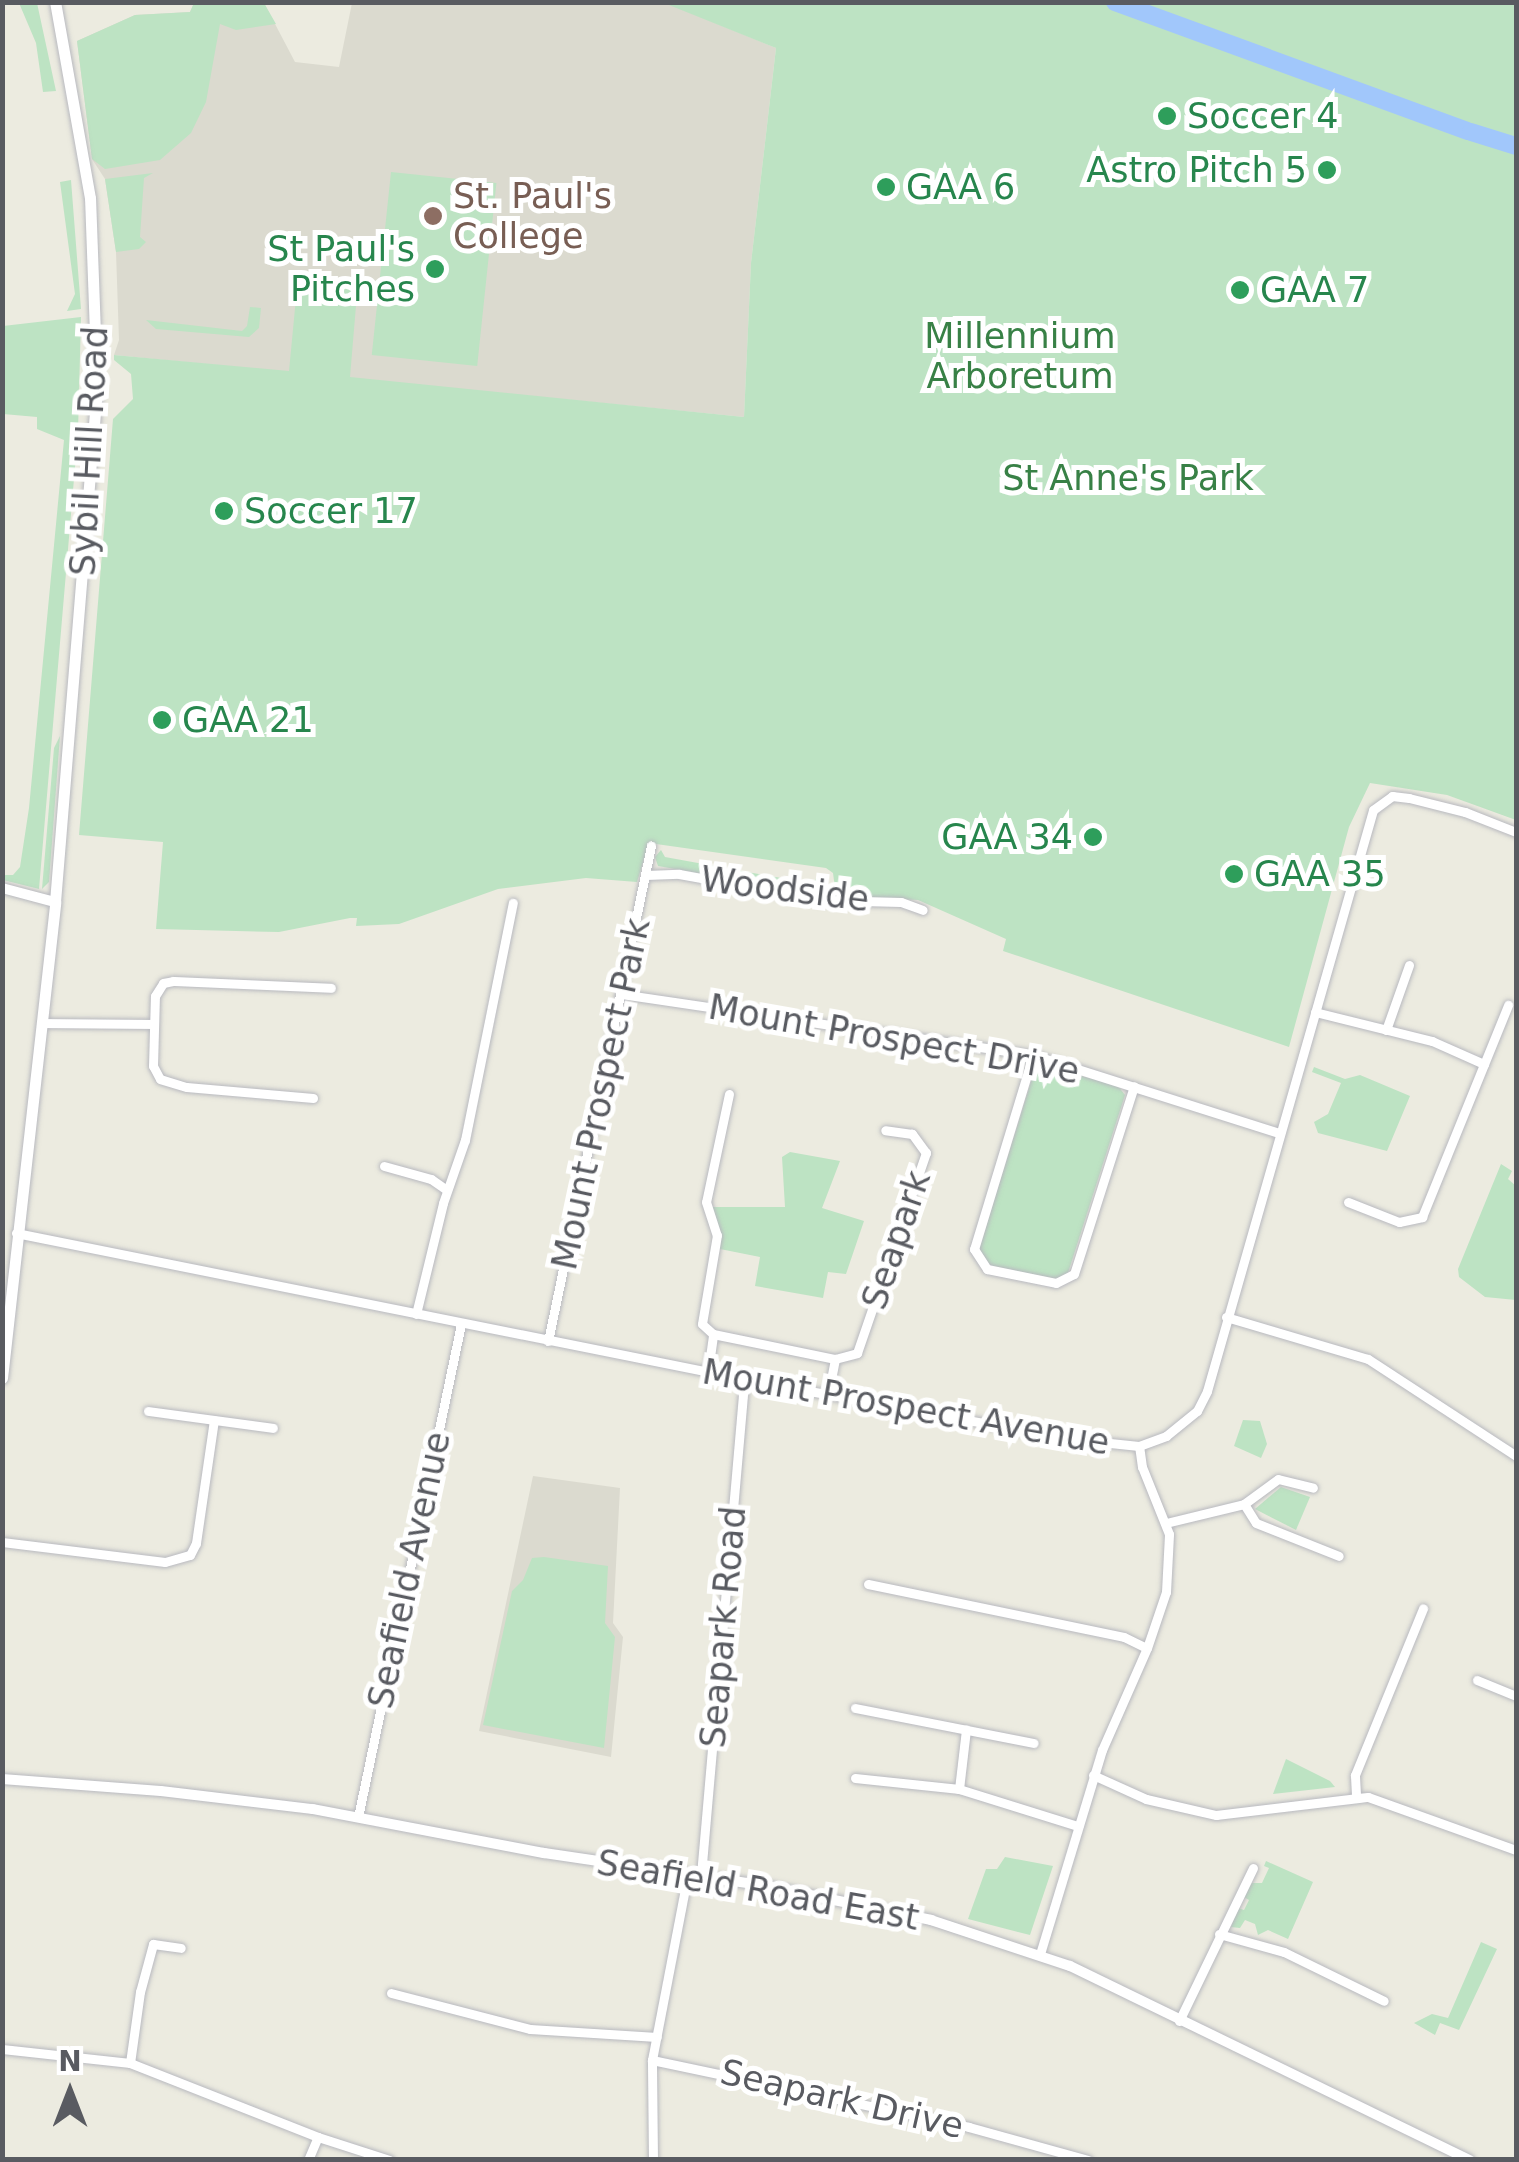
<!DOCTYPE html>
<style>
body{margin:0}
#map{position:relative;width:1519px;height:2162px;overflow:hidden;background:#ecebe0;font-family:"DejaVu Sans",sans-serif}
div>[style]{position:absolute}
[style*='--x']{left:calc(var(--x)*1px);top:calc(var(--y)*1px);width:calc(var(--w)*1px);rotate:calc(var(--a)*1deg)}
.education>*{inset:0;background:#dbdacf}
.green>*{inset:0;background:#bde3c3;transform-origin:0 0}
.river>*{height:18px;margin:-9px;padding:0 9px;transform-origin:9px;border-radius:9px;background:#a1c7fb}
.roads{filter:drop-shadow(0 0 2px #b8b9bf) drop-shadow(0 0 2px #b8b9bf)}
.minor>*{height:9px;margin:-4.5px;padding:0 4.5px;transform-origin:4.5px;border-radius:4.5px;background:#fff}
.tertiary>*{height:10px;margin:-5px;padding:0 5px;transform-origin:5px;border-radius:5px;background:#fff}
.secondary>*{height:11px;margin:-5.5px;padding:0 5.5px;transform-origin:5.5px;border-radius:5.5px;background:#fff}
.dots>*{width:28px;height:28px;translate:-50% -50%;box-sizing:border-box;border:5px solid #fff;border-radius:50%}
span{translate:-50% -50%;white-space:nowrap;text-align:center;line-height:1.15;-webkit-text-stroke:10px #fff;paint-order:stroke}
.leisure-label{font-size:35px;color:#27864d}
.left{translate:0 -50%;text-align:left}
.right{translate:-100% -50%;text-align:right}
.education-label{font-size:35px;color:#785e54}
.park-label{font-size:35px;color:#388146}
.street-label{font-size:35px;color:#595b61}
.frame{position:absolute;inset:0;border:5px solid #595b61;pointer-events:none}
.north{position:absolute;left:20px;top:2042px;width:100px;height:100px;-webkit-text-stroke:8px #fff;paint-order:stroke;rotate:0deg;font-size:28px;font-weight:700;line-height:40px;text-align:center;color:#595b61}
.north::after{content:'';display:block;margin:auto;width:35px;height:45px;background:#595b61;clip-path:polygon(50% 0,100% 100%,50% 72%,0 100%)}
</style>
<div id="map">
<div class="education">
<i style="clip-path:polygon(664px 2px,776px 48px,751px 263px,744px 417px,114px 355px,119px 340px,116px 252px,105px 179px,92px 159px,77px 41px,135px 15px,190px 12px,194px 3px,264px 3px,295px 62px,339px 67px,352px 3px)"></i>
<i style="clip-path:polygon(533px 1476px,620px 1488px,613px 1623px,623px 1637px,611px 1757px,479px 1731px)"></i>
</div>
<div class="green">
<i style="clip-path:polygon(19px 3px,37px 3px,56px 91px,43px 92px,36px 43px)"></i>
<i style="clip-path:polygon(194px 3px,264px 3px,276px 24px,236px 30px,220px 24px,206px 102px,191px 133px,160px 160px,105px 169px,92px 159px,77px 41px,135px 15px,190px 12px)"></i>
<i style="clip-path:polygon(664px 3px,1516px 3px,1516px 820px,1447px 795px,1370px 783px,1349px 827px,1289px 1047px,1003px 951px,1006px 939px,918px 900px,836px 896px,833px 873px,826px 868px,649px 843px,637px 882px,586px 878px,498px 889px,399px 924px,356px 926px,357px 918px,350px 918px,279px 932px,156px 929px,163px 842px,79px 835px,113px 419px,133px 399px,131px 374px,114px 360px,114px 355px,289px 371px,298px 277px,358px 282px,350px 377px,744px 417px,751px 263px,776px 48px)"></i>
<i style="left:391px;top:172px;width:106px;height:184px;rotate:6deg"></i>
<i style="clip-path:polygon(153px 173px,144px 178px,140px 237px,146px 242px,139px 249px,116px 252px,105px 179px)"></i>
<i style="clip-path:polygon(71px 180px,81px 309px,67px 311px,75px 294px,60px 182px)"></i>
<i style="clip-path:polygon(250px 307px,261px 308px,259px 328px,249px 337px,156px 329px,146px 320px,242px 331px,247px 326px)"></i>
<i style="clip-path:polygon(81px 317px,78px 432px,39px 889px,3px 880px,3px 875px,13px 875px,20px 867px,29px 808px,64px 440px,37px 429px,37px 417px,3px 414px,3px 326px)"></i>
<i style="clip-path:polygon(60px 736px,49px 882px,42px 889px,54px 748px)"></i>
<i style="clip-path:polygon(661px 850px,665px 857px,814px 884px,816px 878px,821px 879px,828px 888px,818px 894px,658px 866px,655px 857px)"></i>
<i style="clip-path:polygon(1041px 1065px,1118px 1086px,1125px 1095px,1068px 1273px,1057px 1279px,989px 1266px,979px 1249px,1034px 1072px)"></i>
<i style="clip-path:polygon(1314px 1067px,1345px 1079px,1360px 1075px,1410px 1096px,1387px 1151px,1318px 1133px,1314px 1122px,1328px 1114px,1341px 1083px,1312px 1072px)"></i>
<i style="clip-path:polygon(790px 1152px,840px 1161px,822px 1208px,864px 1221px,846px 1274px,828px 1272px,823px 1298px,755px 1286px,760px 1257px,720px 1249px,712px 1207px,785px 1207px,782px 1157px)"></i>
<i style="clip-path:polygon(1501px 1164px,1512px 1171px,1508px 1179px,1516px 1186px,1516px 1300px,1485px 1297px,1459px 1277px,1458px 1269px)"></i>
<i style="clip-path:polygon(1243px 1420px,1260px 1421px,1267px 1444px,1261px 1458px,1234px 1446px)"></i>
<i style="clip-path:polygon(1281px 1487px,1310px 1497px,1296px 1530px,1255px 1509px)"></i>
<i style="clip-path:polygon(544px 1557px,608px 1566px,605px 1623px,615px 1637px,604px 1748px,483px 1725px,512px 1591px,523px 1580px,532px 1558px)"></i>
<i style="clip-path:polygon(1286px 1759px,1330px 1781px,1335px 1787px,1273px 1794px)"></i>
<i style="clip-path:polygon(1005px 1857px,1053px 1866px,1030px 1935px,968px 1919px,986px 1869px,997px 1869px)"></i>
<i style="clip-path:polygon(1266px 1861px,1313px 1882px,1288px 1939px,1268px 1930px,1258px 1935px,1255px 1924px,1245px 1920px,1240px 1928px,1231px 1927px,1238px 1908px,1244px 1910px,1249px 1900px,1242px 1896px,1250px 1883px,1262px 1883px,1269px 1868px,1264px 1866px)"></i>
<i style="clip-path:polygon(1481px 1942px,1497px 1949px,1459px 2030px,1440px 2023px,1435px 2035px,1414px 2023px,1432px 2014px,1448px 2018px)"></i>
</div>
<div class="river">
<i style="--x:1115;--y:2;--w:375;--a:20.1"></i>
<i style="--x:1471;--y:132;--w:47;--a:17.3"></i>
</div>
<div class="roads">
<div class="minor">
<i style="--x:646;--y:875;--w:33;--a:-2"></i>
<i style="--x:679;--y:874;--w:145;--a:10.3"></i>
<i style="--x:822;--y:900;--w:79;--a:1.5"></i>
<i style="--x:901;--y:902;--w:23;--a:20"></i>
<i style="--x:621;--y:994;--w:416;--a:8.4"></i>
<i style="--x:1033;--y:1055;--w:258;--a:17.6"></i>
<i style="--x:1315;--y:1012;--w:121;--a:13.9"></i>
<i style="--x:1432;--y:1041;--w:57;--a:23.9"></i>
<i style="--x:41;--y:1023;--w:111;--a:0.5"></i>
<i style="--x:1386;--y:1030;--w:69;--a:-70.5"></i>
<i style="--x:1033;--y:1055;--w:203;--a:106.9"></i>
<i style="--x:974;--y:1249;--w:24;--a:57"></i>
<i style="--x:987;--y:1269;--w:70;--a:11.5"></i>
<i style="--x:1056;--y:1283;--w:20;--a:-27"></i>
<i style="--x:1074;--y:1274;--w:197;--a:-72.3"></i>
<i style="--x:729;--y:1094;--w:110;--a:102"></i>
<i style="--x:706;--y:1202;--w:35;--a:72"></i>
<i style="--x:717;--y:1235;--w:90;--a:99.6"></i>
<i style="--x:702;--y:1324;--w:15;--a:42"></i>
<i style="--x:713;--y:1334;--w:125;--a:11.6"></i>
<i style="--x:835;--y:1359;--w:23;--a:-15"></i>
<i style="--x:857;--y:1353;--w:212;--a:-71"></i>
<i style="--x:926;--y:1153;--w:24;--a:-126"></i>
<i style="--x:912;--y:1134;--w:27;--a:-172"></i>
<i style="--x:313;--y:1098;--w:127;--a:-175"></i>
<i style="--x:186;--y:1087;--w:27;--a:-163"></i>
<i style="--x:160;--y:1079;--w:15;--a:-118"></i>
<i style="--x:153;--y:1066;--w:70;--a:-88.4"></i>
<i style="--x:155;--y:996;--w:15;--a:-58"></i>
<i style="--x:163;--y:983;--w:10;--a:-11"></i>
<i style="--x:173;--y:981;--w:158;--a:2.5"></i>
<i style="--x:384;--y:1166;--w:49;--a:15.5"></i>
<i style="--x:431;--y:1179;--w:19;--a:35"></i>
<i style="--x:1348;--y:1202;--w:55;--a:21.4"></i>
<i style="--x:1399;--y:1222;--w:24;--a:-12"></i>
<i style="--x:1422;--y:1217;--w:229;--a:-67.9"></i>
<i style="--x:16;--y:1233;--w:742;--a:11.34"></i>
<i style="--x:744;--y:1379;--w:333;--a:10.4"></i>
<i style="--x:1072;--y:1439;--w:67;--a:6"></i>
<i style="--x:1139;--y:1446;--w:29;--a:-20"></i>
<i style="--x:1166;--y:1436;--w:40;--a:-39"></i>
<i style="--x:1197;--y:1411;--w:22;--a:-63"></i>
<i style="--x:1207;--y:1391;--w:604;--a:-74.05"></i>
<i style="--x:1373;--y:810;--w:24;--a:-36"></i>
<i style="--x:1392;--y:796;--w:17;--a:7"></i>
<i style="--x:1409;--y:798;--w:58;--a:14"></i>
<i style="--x:1465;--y:812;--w:55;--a:21.4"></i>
<i style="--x:416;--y:1314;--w:114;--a:-76.3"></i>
<i style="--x:443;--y:1203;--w:67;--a:-70.8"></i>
<i style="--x:465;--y:1140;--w:242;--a:-78.6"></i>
<i style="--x:1226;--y:1317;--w:148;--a:16.5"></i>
<i style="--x:1368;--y:1359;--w:177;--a:33.2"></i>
<i style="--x:548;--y:1341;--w:506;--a:-78.25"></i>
<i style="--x:709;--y:1364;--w:30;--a:-82"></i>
<i style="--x:828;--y:1395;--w:37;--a:-79"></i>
<i style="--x:148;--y:1411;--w:126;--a:7.7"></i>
<i style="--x:1244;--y:1504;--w:22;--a:58"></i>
<i style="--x:1256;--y:1523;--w:89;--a:21.7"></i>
<i style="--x:1166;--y:1523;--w:80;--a:-13.7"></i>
<i style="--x:1244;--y:1504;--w:42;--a:-36.3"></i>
<i style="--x:1278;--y:1479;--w:36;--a:14"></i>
<i style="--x:2;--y:1542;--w:164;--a:7"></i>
<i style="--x:165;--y:1562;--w:26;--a:-16"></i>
<i style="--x:190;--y:1555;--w:13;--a:-63"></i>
<i style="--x:196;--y:1543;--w:124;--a:-81.7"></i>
<i style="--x:868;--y:1584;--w:261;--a:11.7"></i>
<i style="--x:1124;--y:1637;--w:25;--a:26"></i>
<i style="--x:1477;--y:1680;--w:42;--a:22.3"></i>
<i style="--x:855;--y:1708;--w:182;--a:11.1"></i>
<i style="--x:1093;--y:1775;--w:58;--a:24.4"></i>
<i style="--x:1146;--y:1799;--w:72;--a:12.9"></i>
<i style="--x:1216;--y:1815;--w:153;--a:-6.8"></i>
<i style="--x:1368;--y:1797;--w:157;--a:19.7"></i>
<i style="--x:855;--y:1778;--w:105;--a:6"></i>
<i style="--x:959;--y:1789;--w:125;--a:17.3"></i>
<i style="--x:959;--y:1789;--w:60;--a:-83.3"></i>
<i style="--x:1356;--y:1795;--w:20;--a:-93"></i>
<i style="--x:1355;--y:1775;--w:180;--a:-67.8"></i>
<i style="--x:358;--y:1817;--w:504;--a:-78.2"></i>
<i style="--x:701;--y:1875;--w:498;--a:-85"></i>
<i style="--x:1219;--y:1934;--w:67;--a:15.5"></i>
<i style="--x:1284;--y:1952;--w:111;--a:26.1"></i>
<i style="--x:1040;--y:1954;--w:213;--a:-73.1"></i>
<i style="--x:1102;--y:1750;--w:111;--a:-66.2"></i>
<i style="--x:1147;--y:1648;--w:59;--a:-71.3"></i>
<i style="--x:1166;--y:1592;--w:58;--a:-87"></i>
<i style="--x:1169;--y:1534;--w:72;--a:-111.9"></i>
<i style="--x:1142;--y:1467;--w:21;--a:-98"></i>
<i style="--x:391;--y:1993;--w:144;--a:14.5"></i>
<i style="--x:530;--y:2029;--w:127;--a:3.6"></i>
<i style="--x:1179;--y:2021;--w:170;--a:-64.2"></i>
<i style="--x:2;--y:2049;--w:129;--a:6.2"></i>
<i style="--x:130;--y:2063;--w:202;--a:21.5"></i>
<i style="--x:318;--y:2137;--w:75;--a:17.9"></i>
<i style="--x:652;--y:2060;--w:324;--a:11.9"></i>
<i style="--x:969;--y:2127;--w:123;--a:15.5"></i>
<i style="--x:130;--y:2063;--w:72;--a:-82"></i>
<i style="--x:140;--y:1992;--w:50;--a:-74.8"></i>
<i style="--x:153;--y:1944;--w:28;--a:8"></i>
<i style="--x:308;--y:2160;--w:25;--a:-67"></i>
<i style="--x:653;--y:2160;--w:100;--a:-90.6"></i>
<i style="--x:652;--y:2060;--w:190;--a:-79.1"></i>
</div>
<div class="tertiary">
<i style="--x:2;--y:888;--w:55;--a:14.8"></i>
<i style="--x:2;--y:1779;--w:159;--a:4.3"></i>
<i style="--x:161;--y:1791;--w:153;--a:6.8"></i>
<i style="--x:313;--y:1809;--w:235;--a:10.8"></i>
<i style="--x:544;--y:1853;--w:219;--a:8.4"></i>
<i style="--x:761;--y:1885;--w:174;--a:11.6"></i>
<i style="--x:931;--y:1920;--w:146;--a:18.3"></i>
<i style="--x:1070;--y:1966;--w:444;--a:25.9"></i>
</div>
<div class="secondary">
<i style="--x:2;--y:1378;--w:479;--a:-83.6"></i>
<i style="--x:55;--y:902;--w:516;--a:-85.33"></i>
<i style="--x:97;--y:388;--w:190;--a:-92.1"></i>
<i style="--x:90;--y:198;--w:199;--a:-100.1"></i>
</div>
</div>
<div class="dots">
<i style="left:1167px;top:116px;background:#2e9e5b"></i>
<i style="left:1327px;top:170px;background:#2e9e5b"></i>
<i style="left:886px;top:187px;background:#2e9e5b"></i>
<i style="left:433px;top:216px;background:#8d6e63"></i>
<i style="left:435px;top:269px;background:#2e9e5b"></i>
<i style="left:1240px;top:290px;background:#2e9e5b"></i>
<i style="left:224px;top:511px;background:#2e9e5b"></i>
<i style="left:162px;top:720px;background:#2e9e5b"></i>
<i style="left:1093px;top:837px;background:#2e9e5b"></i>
<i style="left:1234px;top:874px;background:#2e9e5b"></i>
</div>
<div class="leisure-label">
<span class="left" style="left:1187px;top:116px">Soccer 4</span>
<span class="right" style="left:1307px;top:170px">Astro Pitch 5</span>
<span class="left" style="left:906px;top:187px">GAA 6</span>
<span class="right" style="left:415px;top:269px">St Paul's<br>Pitches</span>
<span class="left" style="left:1260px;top:290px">GAA 7</span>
<span class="left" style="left:244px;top:511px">Soccer 17</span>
<span class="left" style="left:182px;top:720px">GAA 21</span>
<span class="right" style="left:1073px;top:837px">GAA 34</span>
<span class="left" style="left:1254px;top:874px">GAA 35</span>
</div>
<div class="education-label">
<span class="left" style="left:453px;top:216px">St. Paul's<br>College</span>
</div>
<div class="park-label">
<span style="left:1020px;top:356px">Millennium<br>Arboretum</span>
<span style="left:1128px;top:478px">St Anne's Park</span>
</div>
<div class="street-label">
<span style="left:89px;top:451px;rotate:-87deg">Sybil Hill Road</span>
<span style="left:785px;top:889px;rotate:7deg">Woodside</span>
<span style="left:894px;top:1039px;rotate:10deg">Mount Prospect Drive</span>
<span style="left:601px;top:1094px;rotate:-78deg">Mount Prospect Park</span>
<span style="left:896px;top:1240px;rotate:-71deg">Seapark</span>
<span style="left:906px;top:1407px;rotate:10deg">Mount Prospect Avenue</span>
<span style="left:409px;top:1570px;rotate:-78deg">Seafield Avenue</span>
<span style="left:723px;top:1627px;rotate:-85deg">Seapark Road</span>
<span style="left:758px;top:1890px;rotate:10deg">Seafield Road East</span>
<span style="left:842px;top:2099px;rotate:13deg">Seapark Drive</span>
</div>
<div class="frame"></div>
<div class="north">N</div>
</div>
